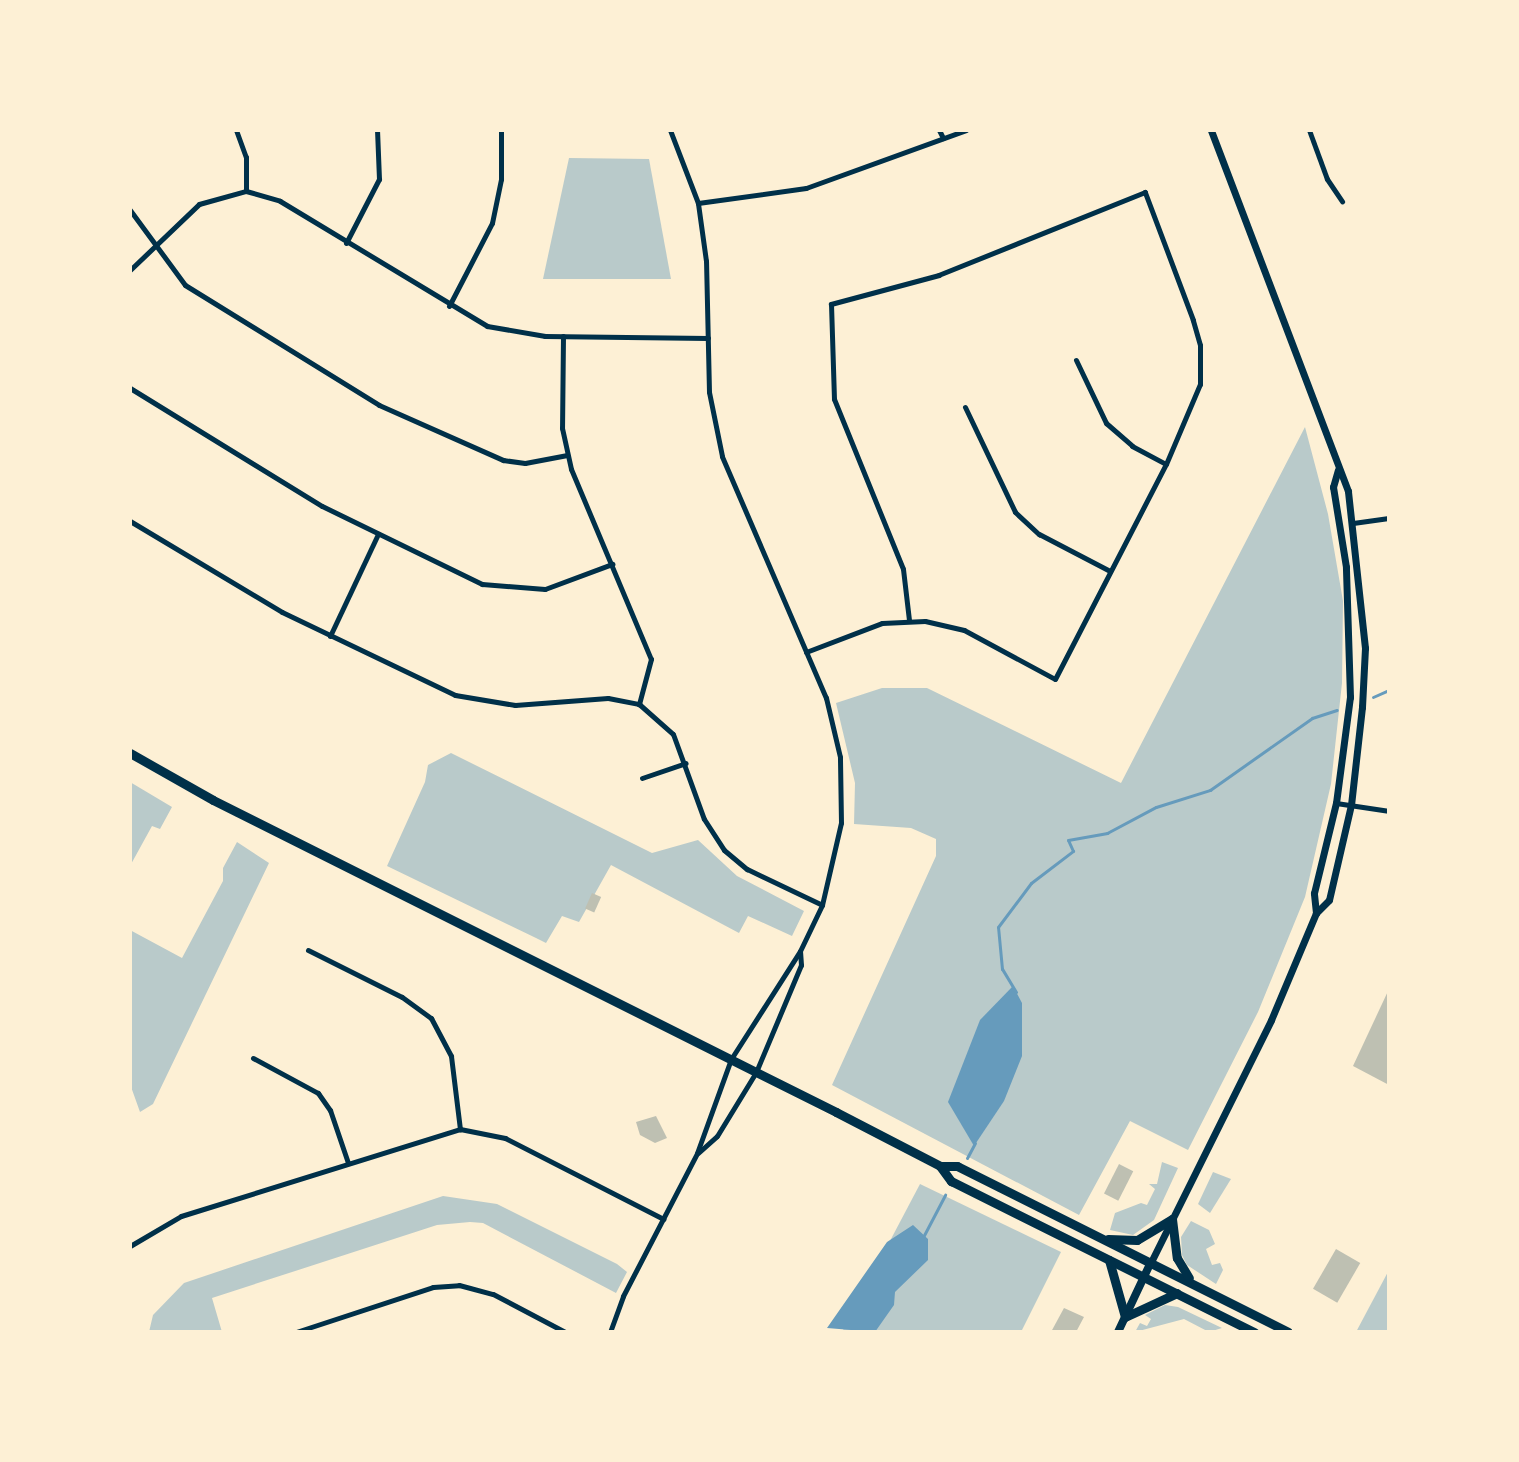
<!DOCTYPE html>
<style>
body{margin:0}
#map{position:relative;width:1519px;height:1462px;overflow:hidden;background:#fdf0d5;font-family:Manrope,sans-serif}
div>[style]{position:absolute}
[style*='--x']{left:calc(var(--x)*1px);top:calc(var(--y)*1px);width:calc(var(--w)*1px);rotate:calc(var(--a)*1deg)}
.green>*{inset:0;background:#b9caca}
.water>*{inset:0;background:#669bbc}
.stream>*{height:3px;margin:-1.5px;padding:0 1.5px;transform-origin:1.5px;border-radius:1.5px;background:#669bbc}
.building>*{inset:0;background:#bec0b2;transform-origin:0 0}
.minor>*{height:5px;margin:-2.5px;padding:0 2.5px;transform-origin:2.5px;border-radius:2.5px;background:#003049}
.tertiary>*{height:7px;margin:-3.5px;padding:0 3.5px;transform-origin:3.5px;border-radius:3.5px;background:#003049}
.secondary>*{height:8px;margin:-4px;padding:0 4px;transform-origin:4px;border-radius:4px;background:#003049}
.primary>*{height:9px;margin:-4.5px;padding:0 4.5px;transform-origin:4.5px;border-radius:4.5px;background:#003049}
span{translate:-50% -50%;white-space:nowrap;text-align:center;line-height:1.15;-webkit-text-stroke:8px #fdf0d5;paint-order:stroke}
.frame{position:absolute;inset:0;border:132px solid #fdf0d5;pointer-events:none}
</style>
<div id="map">
<div class="green">
<i style="clip-path:polygon(569px 158px,649px 159px,671px 279px,543px 279px)"></i>
<i style="clip-path:polygon(1305px 427px,1328px 514px,1343px 601px,1342px 683px,1331px 784px,1305px 897px,1258px 1012px,1188px 1150px,1130px 1121px,1079px 1215px,832px 1085px,936px 856px,936px 839px,911px 828px,854px 824px,855px 783px,836px 703px,882px 688px,927px 688px,1121px 783px)"></i>
<i style="clip-path:polygon(451px 753px,652px 853px,698px 840px,737px 876px,804px 911px,792px 936px,748px 916px,739px 933px,611px 865px,579px 922px,562px 916px,546px 943px,536px 938px,387px 866px,425px 782px,428px 765px)"></i>
<i style="clip-path:polygon(130px 782px,172px 807px,160px 829px,152px 826px,130px 866px)"></i>
<i style="clip-path:polygon(237px 842px,269px 863px,153px 1104px,140px 1112px,130px 1084px,130px 930px,182px 958px,223px 881px,223px 868px)"></i>
<i style="clip-path:polygon(1162px 1162px,1178px 1168px,1154px 1220px,1133px 1235px,1110px 1230px,1115px 1213px,1141px 1203px,1147px 1205px,1155px 1189px,1149px 1184px,1157px 1184px)"></i>
<i style="clip-path:polygon(1213px 1172px,1231px 1179px,1210px 1213px,1198px 1204px)"></i>
<i style="clip-path:polygon(920px 1184px,1061px 1252px,1021px 1332px,842px 1332px)"></i>
<i style="clip-path:polygon(443px 1196px,497px 1204px,617px 1264px,627px 1272px,616px 1293px,483px 1223px,470px 1222px,437px 1225px,212px 1298px,222px 1332px,149px 1332px,153px 1315px,184px 1283px)"></i>
<i style="clip-path:polygon(1191px 1221px,1209px 1230px,1215px 1244px,1206px 1249px,1212px 1265px,1220px 1263px,1223px 1270px,1216px 1284px,1187px 1265px,1182px 1255px,1181px 1237px)"></i>
<i style="clip-path:polygon(1389px 1270px,1389px 1332px,1356px 1332px)"></i>
<i style="clip-path:polygon(1165px 1305px,1178px 1307px,1222px 1328px,1209px 1332px,1184px 1319px,1135px 1332px,1140px 1323px,1147px 1326px,1151px 1319px,1145px 1315px)"></i>
</div>
<div class="water">
<i style="clip-path:polygon(1013px 986px,1022px 1003px,1022px 1056px,1004px 1101px,974px 1146px,948px 1102px,980px 1020px)"></i>
<i style="clip-path:polygon(913px 1225px,928px 1239px,928px 1260px,895px 1292px,894px 1305px,875px 1332px,827px 1328px,887px 1242px)"></i>
</div>
<div class="stream">
<i style="--x:1373;--y:697;--w:17;--a:-24"></i>
<i style="--x:1016;--y:992;--w:27;--a:-121"></i>
<i style="--x:1002;--y:969;--w:42;--a:-95.4"></i>
<i style="--x:998;--y:927;--w:55;--a:-53.1"></i>
<i style="--x:1031;--y:883;--w:53;--a:-37.3"></i>
<i style="--x:1073;--y:851;--w:12;--a:-114"></i>
<i style="--x:1068;--y:840;--w:40;--a:-10"></i>
<i style="--x:1107;--y:833;--w:55;--a:-28"></i>
<i style="--x:1156;--y:807;--w:57;--a:-17.5"></i>
<i style="--x:1210;--y:790;--w:125;--a:-35.2"></i>
<i style="--x:1312;--y:718;--w:26;--a:-18"></i>
<i style="--x:967;--y:1158;--w:17;--a:-62"></i>
<i style="--x:922;--y:1239;--w:50;--a:-62.4"></i>
</div>
<div class="building">
<i style="left:592px;top:893px;width:10px;height:17px;rotate:24deg"></i>
<i style="clip-path:polygon(1389px 989px,1389px 1085px,1353px 1066px)"></i>
<i style="clip-path:polygon(656px 1116px,667px 1138px,655px 1143px,640px 1135px,636px 1122px)"></i>
<i style="left:1119px;top:1164px;width:16px;height:33px;rotate:27deg"></i>
<i style="left:1336px;top:1249px;width:28px;height:46px;rotate:30deg"></i>
<i style="clip-path:polygon(1064px 1308px,1084px 1317px,1076px 1332px,1051px 1332px)"></i>
</div>
<div class="minor">
<i style="--x:236;--y:130;--w:29;--a:70"></i>
<i style="--x:246;--y:157;--w:34;--a:90"></i>
<i style="--x:939;--y:130;--w:9;--a:63"></i>
<i style="--x:1309;--y:130;--w:52;--a:69.8"></i>
<i style="--x:1327;--y:179;--w:27;--a:56"></i>
<i style="--x:698;--y:203;--w:109;--a:-7.9"></i>
<i style="--x:806;--y:188;--w:170;--a:-19.9"></i>
<i style="--x:130;--y:210;--w:93;--a:53.7"></i>
<i style="--x:185;--y:285;--w:228;--a:31.7"></i>
<i style="--x:379;--y:405;--w:136;--a:23.9"></i>
<i style="--x:503;--y:460;--w:22;--a:8"></i>
<i style="--x:525;--y:463;--w:43;--a:-10.8"></i>
<i style="--x:346;--y:243;--w:72;--a:-62.7"></i>
<i style="--x:379;--y:179;--w:49;--a:-92.3"></i>
<i style="--x:130;--y:270;--w:95;--a:-43.7"></i>
<i style="--x:199;--y:204;--w:49;--a:-15.5"></i>
<i style="--x:246;--y:191;--w:35;--a:16"></i>
<i style="--x:280;--y:201;--w:242;--a:31.1"></i>
<i style="--x:487;--y:326;--w:59;--a:9.8"></i>
<i style="--x:545;--y:336;--w:163;--a:0.7"></i>
<i style="--x:449;--y:306;--w:93;--a:-62.6"></i>
<i style="--x:492;--y:223;--w:45;--a:-78.4"></i>
<i style="--x:501;--y:179;--w:49;--a:-90"></i>
<i style="--x:563;--y:336;--w:92;--a:90.6"></i>
<i style="--x:562;--y:428;--w:42;--a:77.6"></i>
<i style="--x:571;--y:469;--w:206;--a:67.2"></i>
<i style="--x:651;--y:659;--w:47;--a:104.9"></i>
<i style="--x:1076;--y:360;--w:70;--a:64.5"></i>
<i style="--x:1106;--y:423;--w:35;--a:41"></i>
<i style="--x:1132;--y:446;--w:38;--a:28"></i>
<i style="--x:130;--y:388;--w:225;--a:31.6"></i>
<i style="--x:322;--y:506;--w:178;--a:26"></i>
<i style="--x:482;--y:584;--w:63;--a:4.5"></i>
<i style="--x:545;--y:589;--w:72;--a:-20.5"></i>
<i style="--x:965;--y:407;--w:116;--a:64.5"></i>
<i style="--x:1015;--y:512;--w:33;--a:43"></i>
<i style="--x:1039;--y:534;--w:80;--a:27.5"></i>
<i style="--x:130;--y:521;--w:177;--a:30.9"></i>
<i style="--x:282;--y:612;--w:192;--a:25.6"></i>
<i style="--x:455;--y:695;--w:61;--a:9.5"></i>
<i style="--x:515;--y:705;--w:93;--a:-4.3"></i>
<i style="--x:608;--y:698;--w:32;--a:11"></i>
<i style="--x:639;--y:704;--w:45;--a:41.4"></i>
<i style="--x:673;--y:734;--w:90;--a:70"></i>
<i style="--x:704;--y:819;--w:37;--a:57"></i>
<i style="--x:724;--y:850;--w:30;--a:40"></i>
<i style="--x:747;--y:869;--w:83;--a:25.6"></i>
<i style="--x:1353;--y:523;--w:36;--a:-8"></i>
<i style="--x:330;--y:636;--w:113;--a:-64.8"></i>
<i style="--x:806;--y:652;--w:81;--a:-20.9"></i>
<i style="--x:882;--y:623;--w:43;--a:-2.7"></i>
<i style="--x:925;--y:621;--w:40;--a:13"></i>
<i style="--x:964;--y:630;--w:103;--a:28.3"></i>
<i style="--x:1055;--y:679;--w:242;--a:-62.7"></i>
<i style="--x:1166;--y:464;--w:87;--a:-67"></i>
<i style="--x:1200;--y:384;--w:39;--a:-90"></i>
<i style="--x:1200;--y:345;--w:26;--a:-106"></i>
<i style="--x:1193;--y:320;--w:137;--a:-110.6"></i>
<i style="--x:1145;--y:192;--w:222;--a:158.1"></i>
<i style="--x:939;--y:275;--w:112;--a:165"></i>
<i style="--x:831;--y:304;--w:95;--a:88.2"></i>
<i style="--x:834;--y:399;--w:183;--a:67.9"></i>
<i style="--x:903;--y:569;--w:51;--a:83.3"></i>
<i style="--x:642;--y:778;--w:46;--a:-18.8"></i>
<i style="--x:1336;--y:803;--w:54;--a:8.6"></i>
<i style="--x:308;--y:950;--w:105;--a:26.6"></i>
<i style="--x:402;--y:997;--w:36;--a:36"></i>
<i style="--x:431;--y:1018;--w:43;--a:62.2"></i>
<i style="--x:451;--y:1056;--w:74;--a:83"></i>
<i style="--x:253;--y:1058;--w:74;--a:28.3"></i>
<i style="--x:318;--y:1093;--w:21;--a:55"></i>
<i style="--x:330;--y:1110;--w:56;--a:71.2"></i>
<i style="--x:698;--y:1153;--w:25;--a:-42"></i>
<i style="--x:717;--y:1136;--w:75;--a:-58.6"></i>
<i style="--x:756;--y:1072;--w:116;--a:-67.2"></i>
<i style="--x:801;--y:965;--w:13;--a:-94"></i>
<i style="--x:130;--y:1246;--w:59;--a:-30.5"></i>
<i style="--x:181;--y:1216;--w:292;--a:-17.3"></i>
<i style="--x:460;--y:1129;--w:46;--a:11.3"></i>
<i style="--x:505;--y:1138;--w:178;--a:27.1"></i>
<i style="--x:296;--y:1332;--w:144;--a:-18.2"></i>
<i style="--x:433;--y:1287;--w:26;--a:-4"></i>
<i style="--x:459;--y:1285;--w:35;--a:15"></i>
<i style="--x:493;--y:1294;--w:81;--a:27.8"></i>
<i style="--x:610;--y:1332;--w:38;--a:-70"></i>
<i style="--x:623;--y:1296;--w:161;--a:-62.6"></i>
<i style="--x:697;--y:1153;--w:100;--a:-70.1"></i>
<i style="--x:731;--y:1059;--w:128;--a:-57.4"></i>
<i style="--x:800;--y:951;--w:51;--a:-64.4"></i>
<i style="--x:822;--y:905;--w:84;--a:-77"></i>
<i style="--x:841;--y:823;--w:66;--a:-90.9"></i>
<i style="--x:840;--y:757;--w:61;--a:-103.3"></i>
<i style="--x:826;--y:698;--w:263;--a:-113.3"></i>
<i style="--x:722;--y:456;--w:65;--a:-101.5"></i>
<i style="--x:709;--y:392;--w:131;--a:-91.3"></i>
<i style="--x:706;--y:261;--w:59;--a:-97.9"></i>
<i style="--x:698;--y:203;--w:78;--a:-111"></i>
</div>
<div class="tertiary">
<i style="--x:1316;--y:913;--w:20;--a:-96"></i>
<i style="--x:1314;--y:893;--w:93;--a:-76.3"></i>
<i style="--x:1336;--y:803;--w:107;--a:-82.5"></i>
<i style="--x:1350;--y:697;--w:130;--a:-91.8"></i>
<i style="--x:1346;--y:567;--w:81;--a:-99.2"></i>
<i style="--x:1333;--y:487;--w:18;--a:-74"></i>
<i style="--x:1151;--y:1262;--w:270;--a:-63.6"></i>
<i style="--x:1271;--y:1020;--w:116;--a:-67.2"></i>
<i style="--x:1316;--y:913;--w:18;--a:-45"></i>
<i style="--x:1329;--y:900;--w:98;--a:-77"></i>
<i style="--x:1351;--y:805;--w:99;--a:-83.6"></i>
<i style="--x:1362;--y:707;--w:59;--a:-87.1"></i>
<i style="--x:1365;--y:648;--w:158;--a:-96.2"></i>
<i style="--x:1348;--y:491;--w:386;--a:-110.8"></i>
</div>
<div class="secondary">
<i style="--x:1118;--y:1332;--w:77;--a:-64.8"></i>
</div>
<div class="primary">
<i style="--x:130;--y:753;--w:95;--a:29.5"></i>
<i style="--x:213;--y:800;--w:697;--a:26.6"></i>
<i style="--x:836;--y:1112;--w:117;--a:27.4"></i>
<i style="--x:940;--y:1166;--w:19;--a:54"></i>
<i style="--x:951;--y:1181;--w:339;--a:26.5"></i>
<i style="--x:940;--y:1166;--w:17;--a:0"></i>
<i style="--x:957;--y:1166;--w:370;--a:26.6"></i>
<i style="--x:1172;--y:1219;--w:39;--a:83"></i>
<i style="--x:1177;--y:1258;--w:23;--a:59"></i>
<i style="--x:1108;--y:1239;--w:29;--a:2"></i>
<i style="--x:1137;--y:1240;--w:41;--a:-31"></i>
<i style="--x:1109;--y:1260;--w:59;--a:74.3"></i>
<i style="--x:1125;--y:1317;--w:57;--a:-24.8"></i>
</div>
<div class="frame"></div>
</div>
